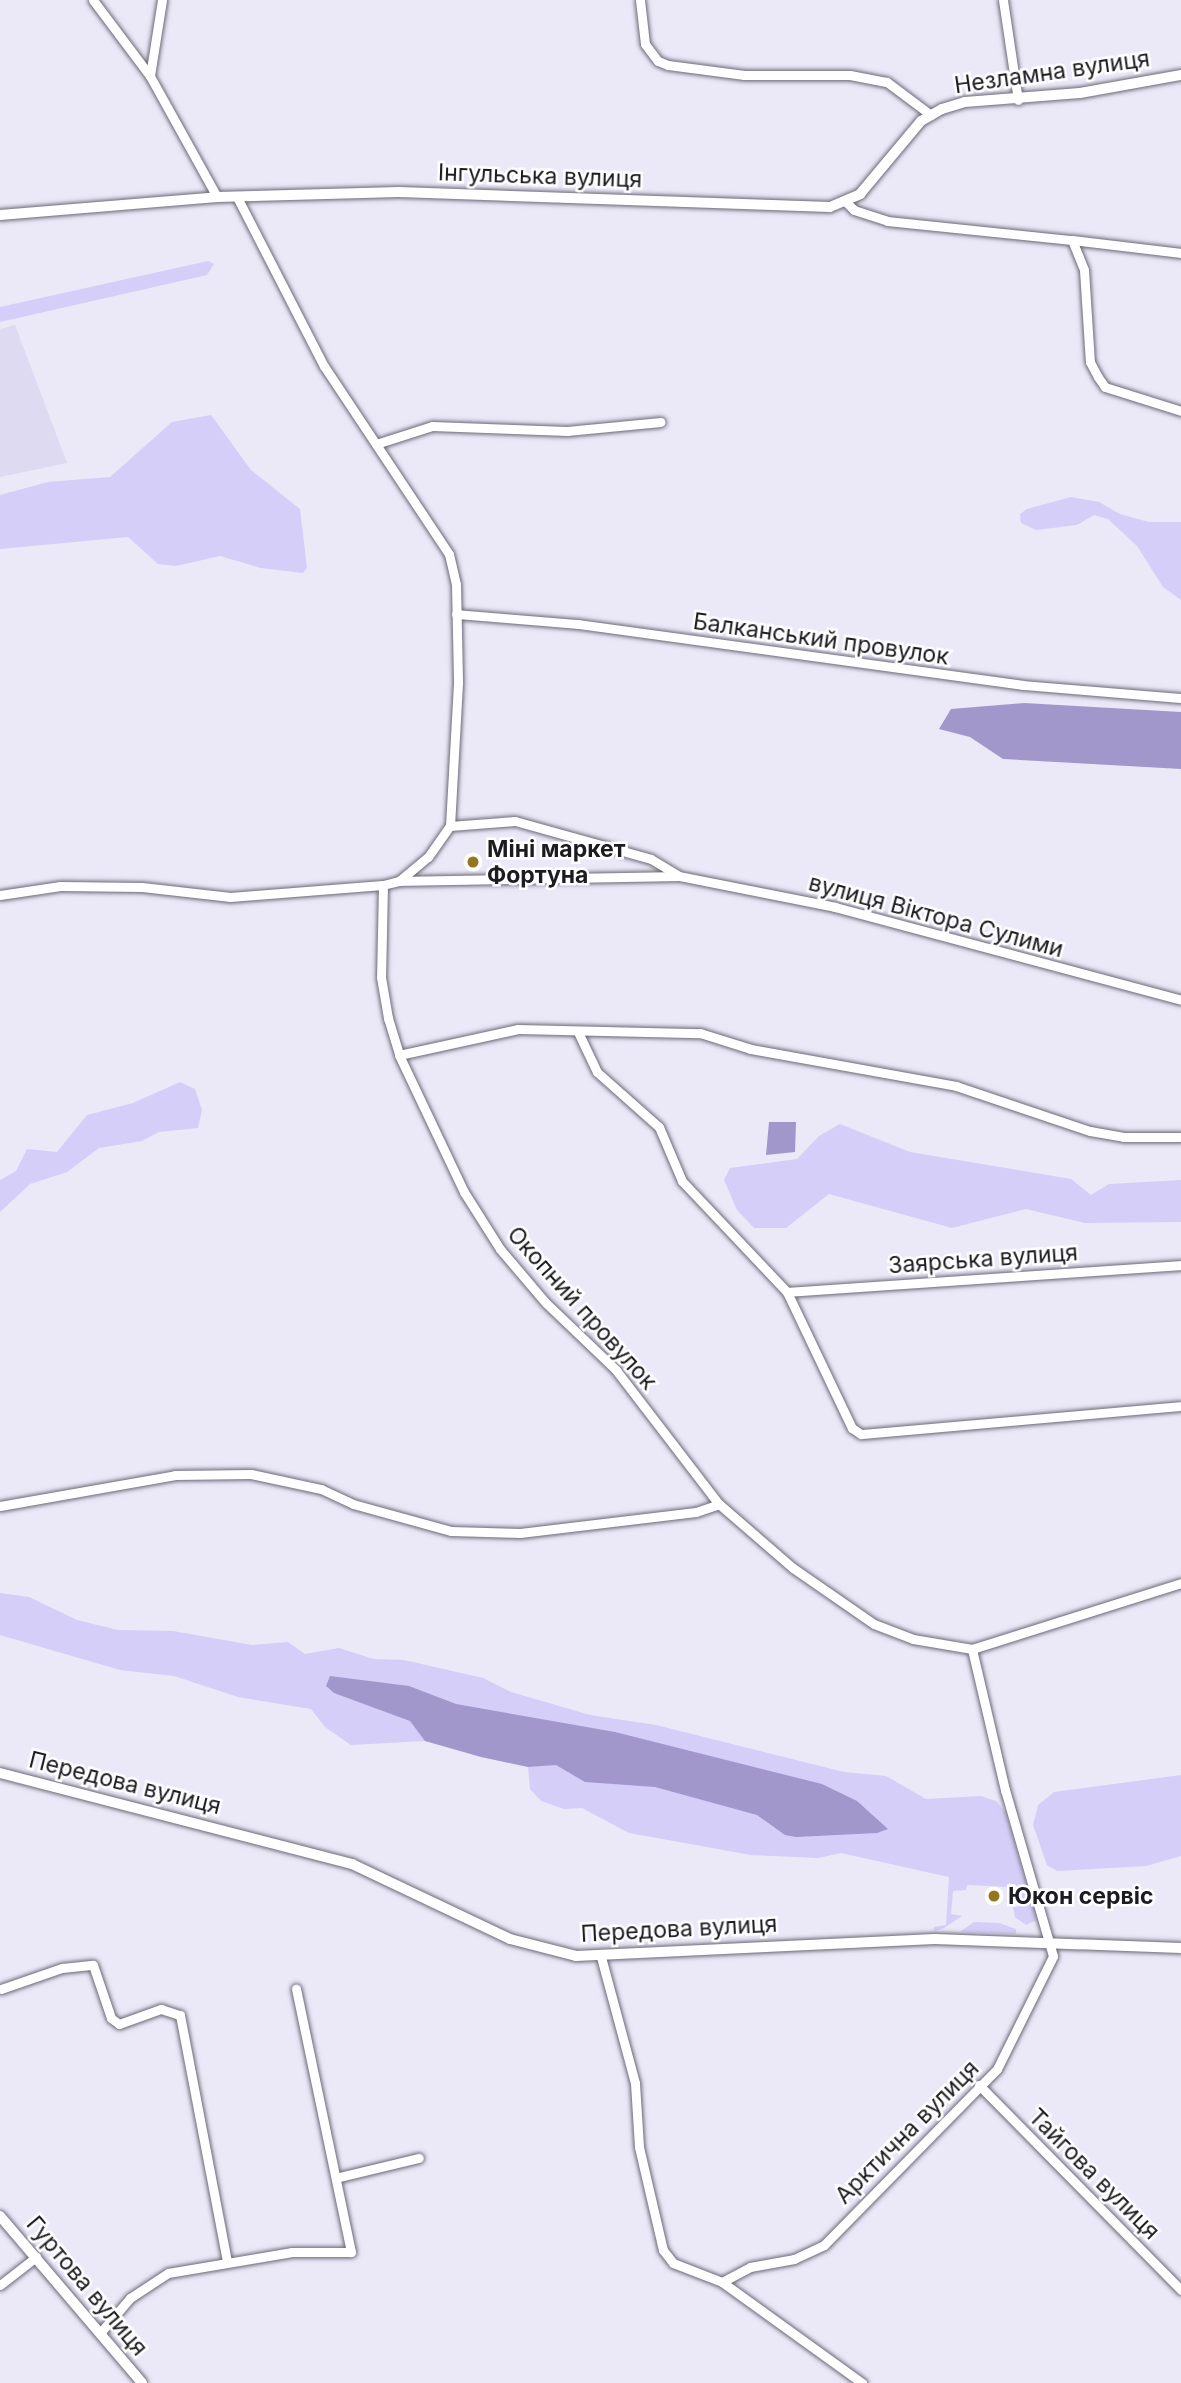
<!DOCTYPE html>
<meta charset="utf-8">
<style>
body{margin:0}
#map{position:relative;width:1181px;height:2383px;overflow:hidden;background:#ebe8f8;font-family:Inter,sans-serif}
div>[style]{position:absolute}
[style*='--x']{left:calc(var(--x)*1px);top:calc(var(--y)*1px);width:calc(var(--w)*1px);rotate:calc(var(--a)*1deg)}
.built>*{inset:0;background:#dedaf1}
.green>*{inset:0;background:#d5cef8}
.water>*{inset:0;background:#a197ca}
.roads{filter:drop-shadow(0 0 2px #6c6977) drop-shadow(0 0 2px #6c6977)}
.minor>*{height:9px;margin:-4.5px;padding:0 4.5px;transform-origin:4.5px;border-radius:4.5px;background:#fff}
.tertiary>*{height:10px;margin:-5px;padding:0 5px;transform-origin:5px;border-radius:5px;background:#fff}
.dots>*{width:19px;height:19px;translate:-50% -50%;box-sizing:border-box;border:4px solid #fff;border-radius:50%}
span{translate:-50% -50%;white-space:nowrap;text-align:center;line-height:1.15;-webkit-text-stroke:5px #fff;paint-order:stroke}
.street-label{font-size:23px;color:#1c1b21}
.poi-label{font-size:23px;color:#1c1b21;font-weight:700}
.left{translate:0 -50%;text-align:left}
</style>
<div id="map">
<div class="built">
<i style="clip-path:polygon(15px 325px,67px 463px,0 477px,0 329px)"></i>
</div>
<div class="green">
<i style="clip-path:polygon(208px 261px,214px 264px,207px 275px,0 322px,0 307px)"></i>
<i style="clip-path:polygon(211px 415px,251px 470px,300px 509px,307px 568px,303px 573px,261px 568px,220px 556px,176px 566px,158px 564px,128px 537px,0 549px,0 495px,48px 482px,110px 477px,172px 422px)"></i>
<i style="clip-path:polygon(1071px 497px,1099px 502px,1120px 514px,1149px 522px,1181px 522px,1181px 600px,1163px 587px,1137px 546px,1108px 519px,1094px 515px,1077px 525px,1036px 530px,1021px 523px,1020px 514px,1027px 509px)"></i>
<i style="clip-path:polygon(180px 1082px,195px 1089px,202px 1110px,198px 1128px,159px 1132px,142px 1141px,99px 1148px,67px 1172px,30px 1184px,0 1212px,0 1180px,16px 1171px,27px 1149px,57px 1152px,87px 1115px,133px 1103px)"></i>
<i style="clip-path:polygon(840px 1124px,910px 1152px,1071px 1179px,1091px 1195px,1109px 1184px,1181px 1180px,1181px 1222px,1085px 1223px,1026px 1209px,952px 1228px,829px 1194px,786px 1228px,754px 1228px,737px 1210px,724px 1180px,730px 1168px,797px 1159px,819px 1136px)"></i>
<i style="clip-path:polygon(0 1593px,29px 1597px,77px 1620px,118px 1630px,173px 1631px,252px 1645px,288px 1642px,305px 1654px,339px 1648px,374px 1659px,404px 1660px,483px 1678px,511px 1692px,590px 1715px,656px 1725px,844px 1772px,886px 1776px,926px 1799px,981px 1796px,996px 1801px,1006px 1813px,1037px 1920px,1026px 1925px,1015px 1917px,1013px 1907px,1021px 1906px,1022px 1888px,1009px 1883px,1009px 1887px,967px 1885px,966px 1890px,953px 1891px,951px 1914px,962px 1916px,944px 1928px,934px 1931px,934px 1927px,946px 1925px,949px 1877px,841px 1853px,818px 1858px,751px 1855px,629px 1833px,582px 1808px,564px 1809px,541px 1801px,530px 1789px,528px 1766px,425px 1741px,351px 1745px,325px 1727px,311px 1709px,238px 1697px,174px 1676px,120px 1670px,0 1635px)"></i>
<i style="clip-path:polygon(1181px 1775px,1181px 1856px,1146px 1866px,1057px 1871px,1047px 1865px,1033px 1825px,1038px 1805px,1054px 1792px)"></i>
<i style="clip-path:polygon(974px 1922px,999px 1923px,1016px 1929px,1016px 1934px,960px 1932px)"></i>
</div>
<div class="water">
<i style="clip-path:polygon(1024px 703px,1181px 712px,1181px 769px,1003px 759px,970px 737px,939px 729px,951px 709px)"></i>
<i style="clip-path:polygon(769px 1122px,796px 1122px,795px 1152px,766px 1155px)"></i>
<i style="clip-path:polygon(330px 1676px,409px 1686px,456px 1704px,615px 1732px,822px 1784px,857px 1801px,888px 1829px,877px 1833px,796px 1837px,785px 1835px,757px 1815px,655px 1787px,585px 1782px,556px 1765px,528px 1767px,481px 1757px,425px 1741px,410px 1721px,334px 1693px,326px 1686px)"></i>
</div>
<div class="roads">
<div class="minor">
<i style="--x:93;--y:0;--w:95;--a:53.1"></i>
<i style="--x:162;--y:0;--w:77;--a:99"></i>
<i style="--x:150;--y:76;--w:138;--a:61"></i>
<i style="--x:640;--y:0;--w:44;--a:83.5"></i>
<i style="--x:645;--y:44;--w:21;--a:53"></i>
<i style="--x:658;--y:61;--w:11;--a:22"></i>
<i style="--x:668;--y:65;--w:77;--a:7.5"></i>
<i style="--x:744;--y:75;--w:106;--a:0"></i>
<i style="--x:850;--y:75;--w:38;--a:11"></i>
<i style="--x:887;--y:82;--w:55;--a:36.9"></i>
<i style="--x:1003;--y:0;--w:101;--a:81.5"></i>
<i style="--x:237;--y:197;--w:190;--a:62.8"></i>
<i style="--x:324;--y:366;--w:226;--a:56.4"></i>
<i style="--x:449;--y:554;--w:31;--a:77"></i>
<i style="--x:456;--y:584;--w:99;--a:88.8"></i>
<i style="--x:458;--y:683;--w:143;--a:93.2"></i>
<i style="--x:846;--y:202;--w:11;--a:45"></i>
<i style="--x:854;--y:210;--w:35;--a:18"></i>
<i style="--x:887;--y:221;--w:186;--a:5.9"></i>
<i style="--x:1072;--y:240;--w:32;--a:68"></i>
<i style="--x:1084;--y:270;--w:92;--a:86.3"></i>
<i style="--x:1090;--y:362;--w:17;--a:62"></i>
<i style="--x:1098;--y:377;--w:12;--a:55"></i>
<i style="--x:1105;--y:387;--w:80;--a:17.5"></i>
<i style="--x:1072;--y:240;--w:110;--a:6.8"></i>
<i style="--x:376;--y:444;--w:59;--a:-17.8"></i>
<i style="--x:432;--y:426;--w:135;--a:2.1"></i>
<i style="--x:567;--y:431;--w:94;--a:-5.5"></i>
<i style="--x:456;--y:614;--w:122;--a:4.7"></i>
<i style="--x:578;--y:624;--w:449;--a:7.8"></i>
<i style="--x:1023;--y:685;--w:159;--a:4.7"></i>
<i style="--x:399;--y:881;--w:278;--a:-1"></i>
<i style="--x:383;--y:885;--w:92;--a:91.2"></i>
<i style="--x:381;--y:977;--w:42;--a:80.3"></i>
<i style="--x:388;--y:1018;--w:39;--a:73"></i>
<i style="--x:399;--y:1055;--w:152;--a:64.6"></i>
<i style="--x:464;--y:1192;--w:67;--a:57.7"></i>
<i style="--x:500;--y:1249;--w:71;--a:49.6"></i>
<i style="--x:546;--y:1303;--w:97;--a:43.7"></i>
<i style="--x:616;--y:1370;--w:169;--a:52.5"></i>
<i style="--x:719;--y:1504;--w:98;--a:40.9"></i>
<i style="--x:793;--y:1568;--w:98;--a:34.7"></i>
<i style="--x:874;--y:1624;--w:42;--a:21"></i>
<i style="--x:913;--y:1639;--w:60;--a:9.6"></i>
<i style="--x:972;--y:1649;--w:219;--a:-17.5"></i>
<i style="--x:0;--y:895;--w:61;--a:-8.5"></i>
<i style="--x:60;--y:886;--w:82;--a:0.7"></i>
<i style="--x:142;--y:887;--w:89;--a:6.5"></i>
<i style="--x:230;--y:897;--w:153;--a:-4.5"></i>
<i style="--x:383;--y:885;--w:16;--a:-14"></i>
<i style="--x:399;--y:881;--w:38;--a:-40"></i>
<i style="--x:428;--y:857;--w:38;--a:-55"></i>
<i style="--x:450;--y:826;--w:65;--a:-4.4"></i>
<i style="--x:515;--y:821;--w:141;--a:15.6"></i>
<i style="--x:651;--y:859;--w:33;--a:31"></i>
<i style="--x:679;--y:876;--w:159;--a:11.2"></i>
<i style="--x:835;--y:907;--w:358;--a:15"></i>
<i style="--x:578;--y:1032;--w:44;--a:64.6"></i>
<i style="--x:597;--y:1072;--w:83;--a:41.6"></i>
<i style="--x:659;--y:1127;--w:59;--a:66.9"></i>
<i style="--x:682;--y:1181;--w:153;--a:46.6"></i>
<i style="--x:787;--y:1292;--w:151;--a:64.5"></i>
<i style="--x:852;--y:1428;--w:11;--a:34"></i>
<i style="--x:861;--y:1434;--w:321;--a:-5"></i>
<i style="--x:399;--y:1055;--w:122;--a:-12.3"></i>
<i style="--x:518;--y:1029;--w:182;--a:1.3"></i>
<i style="--x:700;--y:1033;--w:53;--a:17.4"></i>
<i style="--x:751;--y:1049;--w:208;--a:10.2"></i>
<i style="--x:956;--y:1086;--w:141;--a:18.6"></i>
<i style="--x:1090;--y:1131;--w:34;--a:10"></i>
<i style="--x:1123;--y:1137;--w:58;--a:0"></i>
<i style="--x:787;--y:1292;--w:395;--a:-3.9"></i>
<i style="--x:0;--y:1506;--w:178;--a:-10"></i>
<i style="--x:175;--y:1475;--w:76;--a:-0.8"></i>
<i style="--x:251;--y:1474;--w:72;--a:12.1"></i>
<i style="--x:321;--y:1489;--w:35;--a:25"></i>
<i style="--x:353;--y:1504;--w:102;--a:15.4"></i>
<i style="--x:451;--y:1531;--w:69;--a:1.7"></i>
<i style="--x:520;--y:1533;--w:177;--a:-6.8"></i>
<i style="--x:696;--y:1512;--w:24;--a:-19"></i>
<i style="--x:601;--y:1957;--w:131;--a:74.9"></i>
<i style="--x:635;--y:2083;--w:64;--a:86.4"></i>
<i style="--x:639;--y:2147;--w:106;--a:76.9"></i>
<i style="--x:663;--y:2250;--w:16;--a:52"></i>
<i style="--x:673;--y:2263;--w:53;--a:21.2"></i>
<i style="--x:722;--y:2282;--w:173;--a:35.8"></i>
<i style="--x:1;--y:1989;--w:65;--a:-19"></i>
<i style="--x:62;--y:1968;--w:31;--a:-6"></i>
<i style="--x:93;--y:1965;--w:56;--a:71.2"></i>
<i style="--x:111;--y:2018;--w:10;--a:37"></i>
<i style="--x:119;--y:2024;--w:45;--a:-19.7"></i>
<i style="--x:161;--y:2009;--w:20;--a:18"></i>
<i style="--x:180;--y:2015;--w:251;--a:79.2"></i>
<i style="--x:979;--y:2085;--w:288;--a:45.4"></i>
<i style="--x:339;--y:2177;--w:82;--a:-13.4"></i>
<i style="--x:722;--y:2282;--w:32;--a:-28"></i>
<i style="--x:750;--y:2267;--w:45;--a:-10.3"></i>
<i style="--x:794;--y:2259;--w:33;--a:-25"></i>
<i style="--x:824;--y:2245;--w:247;--a:-45.5"></i>
<i style="--x:997;--y:2069;--w:126;--a:-63.6"></i>
<i style="--x:1053;--y:1956;--w:173;--a:-106.1"></i>
<i style="--x:1005;--y:1790;--w:145;--a:-103.2"></i>
<i style="--x:0;--y:2285;--w:46;--a:-37.9"></i>
<i style="--x:100;--y:2333;--w:46;--a:-49.4"></i>
<i style="--x:130;--y:2298;--w:45;--a:-33.3"></i>
<i style="--x:168;--y:2273;--w:126;--a:-9.6"></i>
<i style="--x:292;--y:2252;--w:59;--a:0"></i>
<i style="--x:351;--y:2252;--w:269;--a:-101.8"></i>
</div>
<div class="tertiary">
<i style="--x:0;--y:215;--w:218;--a:-4.7"></i>
<i style="--x:217;--y:197;--w:182;--a:-1.6"></i>
<i style="--x:399;--y:192;--w:431;--a:2"></i>
<i style="--x:830;--y:207;--w:33;--a:-23"></i>
<i style="--x:860;--y:194;--w:95;--a:-50.1"></i>
<i style="--x:921;--y:121;--w:24;--a:-30"></i>
<i style="--x:942;--y:109;--w:24;--a:-17"></i>
<i style="--x:965;--y:102;--w:115;--a:-4.5"></i>
<i style="--x:1080;--y:93;--w:103;--a:-10.1"></i>
<i style="--x:0;--y:1773;--w:364;--a:14.5"></i>
<i style="--x:352;--y:1864;--w:175;--a:25.4"></i>
<i style="--x:510;--y:1939;--w:68;--a:14.4"></i>
<i style="--x:576;--y:1956;--w:359;--a:-2.7"></i>
<i style="--x:935;--y:1939;--w:246;--a:2.1"></i>
<i style="--x:0;--y:2216;--w:219;--a:49.6"></i>
</div>
</div>
<div class="dots">
<i style="left:473px;top:862px;background:#95761e"></i>
<i style="left:994px;top:1896px;background:#95761e"></i>
</div>
<div class="street-label">
<span style="left:1052px;top:72px;rotate:-8deg">Незламна вулиця</span>
<span style="left:540px;top:176px;rotate:2deg">Інгульська вулиця</span>
<span style="left:821px;top:639px;rotate:8deg">Балканський провулок</span>
<span style="left:936px;top:916px;rotate:15deg">вулиця Віктора Сулими</span>
<span style="left:983px;top:1259px;rotate:-4deg">Заярська вулиця</span>
<span style="left:582px;top:1308px;rotate:48deg">Окопний провулок</span>
<span style="left:125px;top:1783px;rotate:14deg">Передова вулиця</span>
<span style="left:679px;top:1929px;rotate:-3deg">Передова вулиця</span>
<span style="left:907px;top:2132px;rotate:-45deg">Арктична вулиця</span>
<span style="left:1094px;top:2174px;rotate:45deg">Тайгова вулиця</span>
<span style="left:87px;top:2286px;rotate:50deg">Гуртова вулиця</span>
</div>
<div class="poi-label">
<span class="left" style="left:487px;top:862px">Міні маркет<br>Фортуна</span>
<span class="left" style="left:1008px;top:1896px">Юкон сервіс</span>
</div>
</div>
